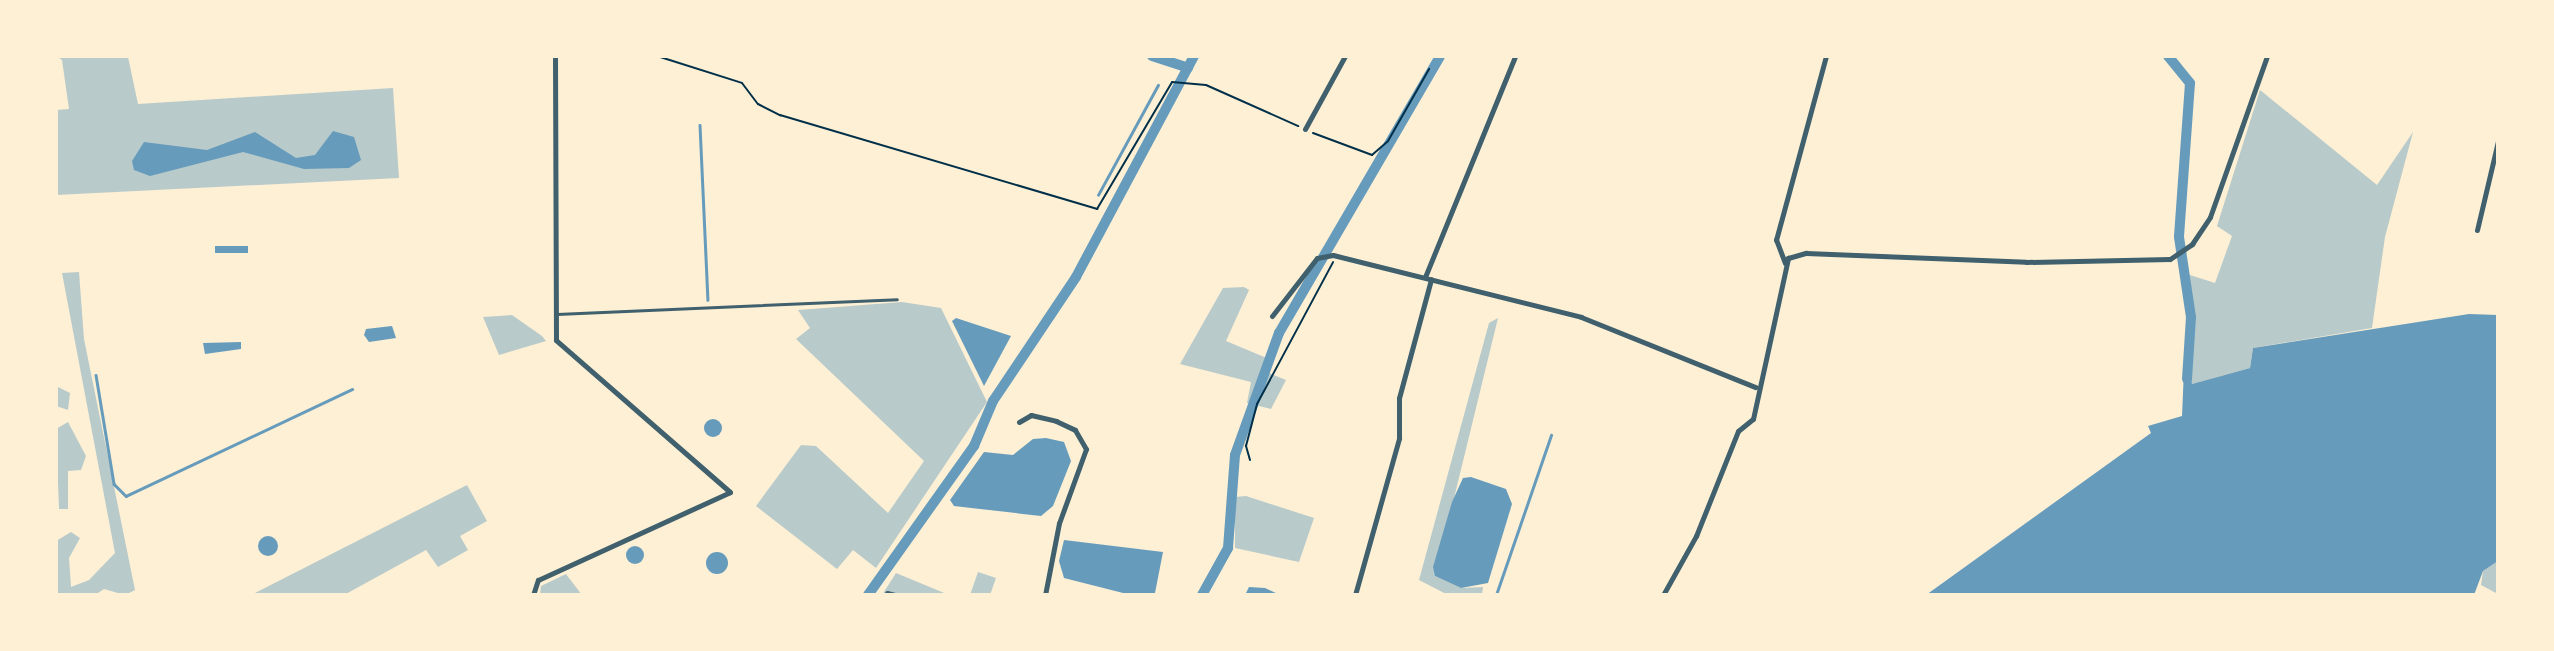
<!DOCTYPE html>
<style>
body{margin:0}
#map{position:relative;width:2554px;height:651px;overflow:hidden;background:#fdf0d5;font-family:"Varela Round",sans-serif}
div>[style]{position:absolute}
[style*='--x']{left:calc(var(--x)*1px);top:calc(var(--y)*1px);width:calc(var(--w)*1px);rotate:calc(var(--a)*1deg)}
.green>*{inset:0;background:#b9caca}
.water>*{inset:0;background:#669bbc;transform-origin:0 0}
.round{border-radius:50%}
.stream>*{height:2.5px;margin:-1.25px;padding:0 1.25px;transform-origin:1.25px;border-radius:1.25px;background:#669bbc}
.canal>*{height:10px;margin:-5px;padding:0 5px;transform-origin:5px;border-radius:5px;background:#669bbc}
.path>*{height:2px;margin:-1px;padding:0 1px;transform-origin:1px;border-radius:1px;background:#003049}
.service>*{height:2.5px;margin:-1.25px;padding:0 1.25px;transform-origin:1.25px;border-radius:1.25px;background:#3f606c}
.minor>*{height:5px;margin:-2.5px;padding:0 2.5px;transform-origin:2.5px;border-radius:2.5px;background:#3f606c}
span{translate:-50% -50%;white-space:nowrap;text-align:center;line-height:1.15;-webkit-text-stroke:7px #fdf0d5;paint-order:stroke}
.frame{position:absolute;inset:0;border:58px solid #fdf0d5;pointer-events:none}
</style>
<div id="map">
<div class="green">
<i style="clip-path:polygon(56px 56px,140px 56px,128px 57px,138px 104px,393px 88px,399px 178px,56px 195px,56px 110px,69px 109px,62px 60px)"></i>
<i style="clip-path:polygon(2260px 90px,2377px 185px,2413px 132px,2385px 237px,2372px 328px,2253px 348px,2250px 368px,2192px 384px,2190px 275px,2215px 283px,2232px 236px,2217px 226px)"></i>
<i style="clip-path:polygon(79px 272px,84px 339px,135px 590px,125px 595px,104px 589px,95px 595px,56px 595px,56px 541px,71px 532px,80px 538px,69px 558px,71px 587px,89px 580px,115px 553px,62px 273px)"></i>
<i style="clip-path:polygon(1244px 287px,1249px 290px,1226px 341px,1274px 361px,1269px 373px,1286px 380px,1271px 409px,1247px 403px,1251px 382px,1180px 364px,1223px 288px)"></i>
<i style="clip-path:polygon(902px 302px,941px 308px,987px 402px,876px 568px,853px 550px,837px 569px,756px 506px,801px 445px,816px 446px,888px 513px,924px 461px,796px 339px,810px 328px,798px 310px)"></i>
<i style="clip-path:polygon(512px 315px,542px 336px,546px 341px,499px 355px,483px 317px)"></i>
<i style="clip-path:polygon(1498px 318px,1435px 576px,1461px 588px,1483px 587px,1482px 595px,1448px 595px,1419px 580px,1489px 323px)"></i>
<i style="clip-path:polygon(56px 386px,70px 393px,68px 410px,56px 406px)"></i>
<i style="clip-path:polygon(68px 422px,86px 456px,81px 470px,68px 471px,68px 509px,59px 509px,56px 429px)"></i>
<i style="clip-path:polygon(467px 485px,487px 521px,460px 536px,468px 550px,438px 567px,426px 550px,344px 595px,251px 595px)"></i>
<i style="clip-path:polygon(1246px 496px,1314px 518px,1299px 562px,1235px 548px,1235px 497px)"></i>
<i style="clip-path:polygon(2498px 561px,2498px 592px,2496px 593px,2481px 585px,2483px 571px)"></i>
<i style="clip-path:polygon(978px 572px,996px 578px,990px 595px,970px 595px)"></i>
<i style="clip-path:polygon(896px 573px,949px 595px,882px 595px)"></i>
<i style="clip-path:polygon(566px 574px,582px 595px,540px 595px,541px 586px)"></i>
</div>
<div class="water">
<i style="clip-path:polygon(333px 131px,354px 137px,361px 160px,349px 168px,304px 169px,243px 152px,150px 176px,134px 170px,132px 161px,144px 142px,207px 150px,255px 132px,296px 158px,315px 155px)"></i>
<i style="left:248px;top:246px;width:7px;height:33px;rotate:90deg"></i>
<i style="clip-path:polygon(2469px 314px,2498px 315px,2498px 561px,2483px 571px,2474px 595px,1926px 595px,2151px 433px,2148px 426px,2182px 416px,2184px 369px,2190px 367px,2192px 384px,2250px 368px,2253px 348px)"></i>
<i style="clip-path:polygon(956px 318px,1011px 336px,984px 386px,952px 321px)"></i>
<i style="clip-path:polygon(392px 326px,396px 338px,369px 342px,364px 335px,366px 329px)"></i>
<i style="clip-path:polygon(241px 342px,241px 349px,205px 354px,203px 343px)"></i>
<i class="round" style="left:704px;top:419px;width:18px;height:18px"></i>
<i style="clip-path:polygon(1046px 438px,1064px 442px,1071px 461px,1053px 506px,1041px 516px,954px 506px,950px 500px,984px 452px,1013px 455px,1033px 439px)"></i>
<i style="clip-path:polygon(1471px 477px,1506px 489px,1512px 504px,1488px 583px,1461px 588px,1435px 576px,1433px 567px,1452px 502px,1463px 478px)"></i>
<i class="round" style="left:258px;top:536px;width:20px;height:20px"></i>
<i style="clip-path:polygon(1064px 540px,1163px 552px,1155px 593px,1131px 595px,1064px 578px,1059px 561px)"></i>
<i class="round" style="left:626px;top:546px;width:18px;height:18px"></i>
<i class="round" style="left:706px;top:552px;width:22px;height:22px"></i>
<i style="clip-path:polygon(1249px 587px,1265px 588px,1280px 595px,1245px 595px)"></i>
</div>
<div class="stream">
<i style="--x:700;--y:125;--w:175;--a:87.4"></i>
<i style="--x:1098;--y:195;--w:125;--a:-61.4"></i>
<i style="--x:96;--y:375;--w:110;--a:80.6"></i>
<i style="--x:114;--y:484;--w:17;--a:45"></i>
<i style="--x:126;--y:496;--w:250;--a:-25.3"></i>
<i style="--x:1496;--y:595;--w:169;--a:-71"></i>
</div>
<div class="canal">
<i style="--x:1152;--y:56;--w:38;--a:18"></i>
<i style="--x:2168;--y:56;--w:35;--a:51"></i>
<i style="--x:2190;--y:83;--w:154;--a:94.1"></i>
<i style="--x:2179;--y:237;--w:81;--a:81.5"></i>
<i style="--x:2191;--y:317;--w:62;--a:93.7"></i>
<i style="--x:868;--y:595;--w:183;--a:-54.6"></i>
<i style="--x:974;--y:446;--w:49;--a:-67.1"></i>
<i style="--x:993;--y:401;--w:149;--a:-56.2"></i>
<i style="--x:1076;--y:277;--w:251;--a:-61.9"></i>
<i style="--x:1202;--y:595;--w:54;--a:-61"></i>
<i style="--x:1228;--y:548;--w:93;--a:-85.7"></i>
<i style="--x:1235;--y:455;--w:130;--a:-70.2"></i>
<i style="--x:1279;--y:333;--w:320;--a:-59.8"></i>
</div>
<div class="path">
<i style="--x:657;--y:56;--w:89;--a:17.6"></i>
<i style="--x:742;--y:83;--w:26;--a:53"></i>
<i style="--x:758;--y:104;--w:25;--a:27"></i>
<i style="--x:780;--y:115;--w:331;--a:16.5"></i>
<i style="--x:1097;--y:209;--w:147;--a:-59.4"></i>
<i style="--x:1172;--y:82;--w:34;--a:5"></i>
<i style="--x:1206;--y:85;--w:101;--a:24"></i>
<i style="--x:1313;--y:133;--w:63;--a:20.4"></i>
<i style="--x:1372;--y:155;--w:21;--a:-41"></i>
<i style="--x:1388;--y:141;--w:83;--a:-60.3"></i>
<i style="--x:1250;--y:460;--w:15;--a:-106"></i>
<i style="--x:1246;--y:446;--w:43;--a:-75.3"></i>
<i style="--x:1257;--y:404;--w:161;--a:-61.8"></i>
</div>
<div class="service">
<i style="--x:557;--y:314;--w:340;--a:-2.5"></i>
</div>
<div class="minor">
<i style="--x:1305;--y:129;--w:83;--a:-61.3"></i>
<i style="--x:2477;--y:230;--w:91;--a:-76.7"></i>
<i style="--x:1785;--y:263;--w:25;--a:-111"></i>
<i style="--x:1776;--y:240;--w:191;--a:-74.8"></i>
<i style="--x:1425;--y:277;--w:239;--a:-67.8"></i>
<i style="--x:1272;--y:316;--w:73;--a:-52.2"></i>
<i style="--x:1317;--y:258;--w:16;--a:-11"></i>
<i style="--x:1333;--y:255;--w:256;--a:14"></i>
<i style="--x:1581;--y:317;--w:188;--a:21.9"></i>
<i style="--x:1019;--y:422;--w:14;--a:-30"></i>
<i style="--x:1031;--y:415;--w:26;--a:13"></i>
<i style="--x:1056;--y:421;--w:21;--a:25"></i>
<i style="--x:1075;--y:430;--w:22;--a:60"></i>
<i style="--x:1086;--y:449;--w:79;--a:110"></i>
<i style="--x:1059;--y:523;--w:73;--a:101"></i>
<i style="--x:887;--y:593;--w:8;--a:14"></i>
<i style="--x:533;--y:595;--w:16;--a:-72"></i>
<i style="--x:538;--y:580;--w:211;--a:-24.6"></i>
<i style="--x:730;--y:492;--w:231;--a:-138.9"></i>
<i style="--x:556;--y:340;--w:284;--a:-90.2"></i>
<i style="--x:1355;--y:595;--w:163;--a:-74.3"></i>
<i style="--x:1399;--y:438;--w:40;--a:-90"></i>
<i style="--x:1399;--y:398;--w:123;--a:-74.9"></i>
<i style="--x:1663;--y:595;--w:68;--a:-60.8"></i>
<i style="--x:1696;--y:536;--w:113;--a:-68.2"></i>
<i style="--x:1738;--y:431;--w:19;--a:-39"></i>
<i style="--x:1753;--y:419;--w:165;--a:-77.7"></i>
<i style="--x:1788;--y:258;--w:19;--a:-16"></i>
<i style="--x:1806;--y:253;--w:220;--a:2.3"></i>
<i style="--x:2026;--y:262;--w:144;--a:-1.2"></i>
<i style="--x:2170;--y:259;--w:27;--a:-34"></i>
<i style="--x:2192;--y:244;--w:32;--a:-56"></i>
<i style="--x:2210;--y:217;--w:171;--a:-70.5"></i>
</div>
<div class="frame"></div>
</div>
